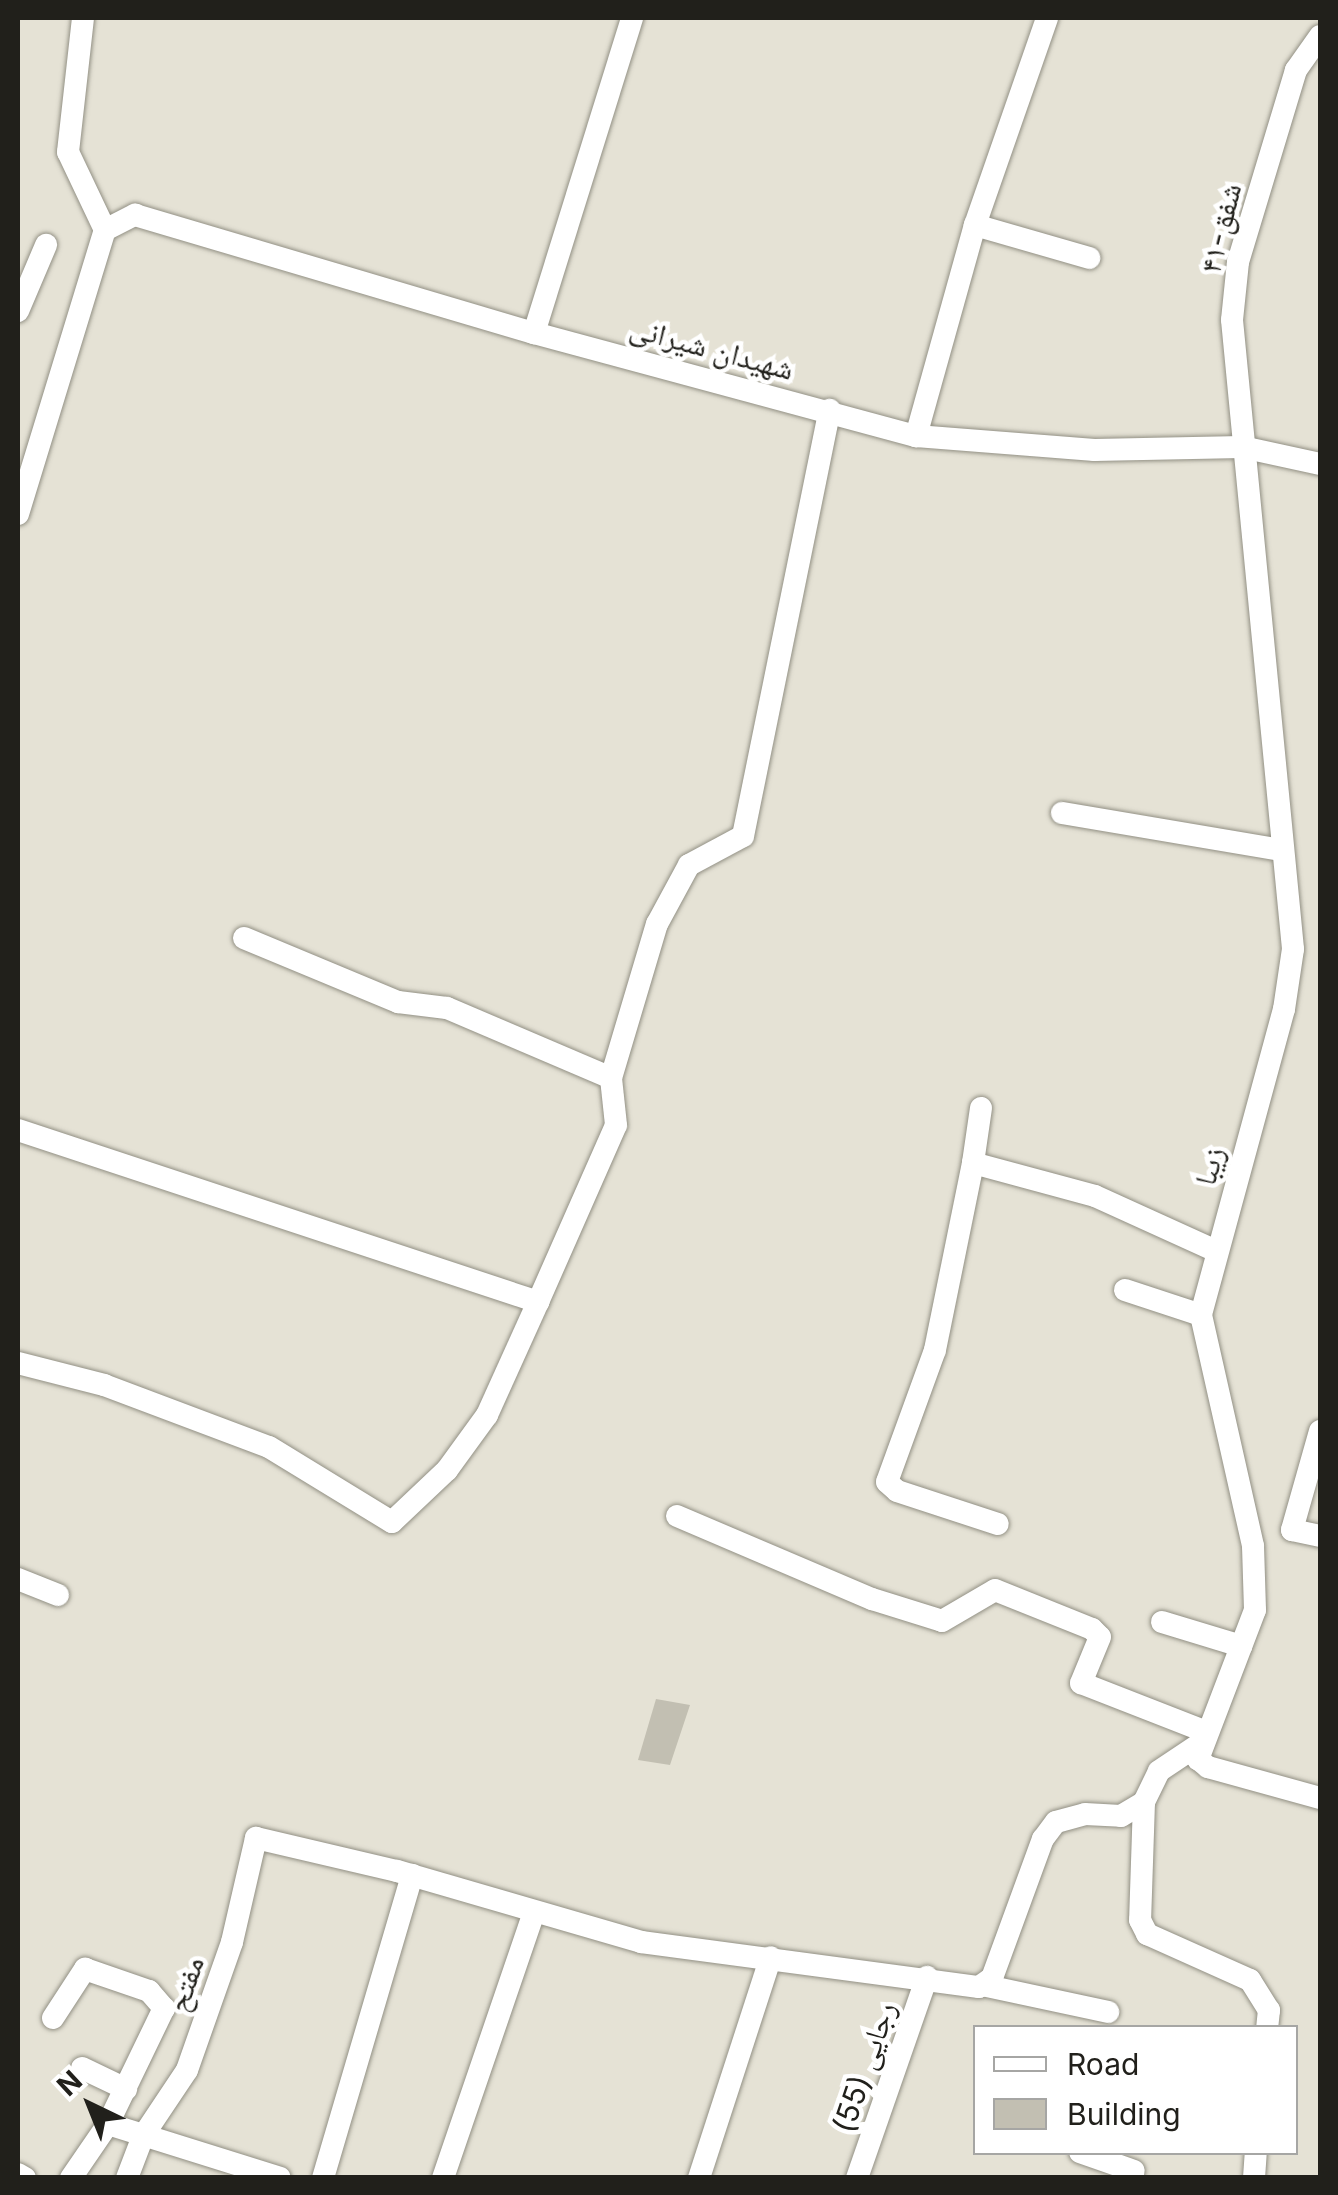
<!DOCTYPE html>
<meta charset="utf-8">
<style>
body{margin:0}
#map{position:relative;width:1338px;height:2195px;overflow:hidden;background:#e5e2d5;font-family:Inter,"Noto Naskh Arabic",sans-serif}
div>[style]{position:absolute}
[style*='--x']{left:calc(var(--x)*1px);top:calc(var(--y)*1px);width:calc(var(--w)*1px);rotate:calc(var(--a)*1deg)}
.building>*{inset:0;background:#c2bfb2}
.roads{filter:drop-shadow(0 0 2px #929084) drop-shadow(0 0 2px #929084)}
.minor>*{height:22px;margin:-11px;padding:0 11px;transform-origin:11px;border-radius:11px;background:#fff}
span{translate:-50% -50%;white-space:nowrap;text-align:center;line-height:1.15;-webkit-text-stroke:9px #fff;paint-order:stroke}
.street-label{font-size:30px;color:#21201b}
.frame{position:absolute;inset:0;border:20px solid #21201b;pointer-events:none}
.legend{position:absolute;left:973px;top:2025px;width:325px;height:130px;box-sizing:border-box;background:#fff;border:2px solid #a6a6a4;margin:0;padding:12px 18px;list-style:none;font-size:30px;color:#21201b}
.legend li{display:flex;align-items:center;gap:20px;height:50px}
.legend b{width:50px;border:2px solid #a6a6a4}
.north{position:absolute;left:40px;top:2055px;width:100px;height:100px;-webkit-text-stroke:8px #fff;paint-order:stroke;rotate:317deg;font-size:28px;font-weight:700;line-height:40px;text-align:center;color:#21201b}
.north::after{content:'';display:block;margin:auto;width:35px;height:45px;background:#21201b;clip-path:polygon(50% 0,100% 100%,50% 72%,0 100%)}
</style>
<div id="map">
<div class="building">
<i style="clip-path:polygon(656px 1699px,690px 1705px,670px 1765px,638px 1760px)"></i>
</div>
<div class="roads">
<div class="minor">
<i style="--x:83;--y:18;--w:135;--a:96.4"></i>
<i style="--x:68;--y:152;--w:86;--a:64.6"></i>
<i style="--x:1320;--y:36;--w:42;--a:125.2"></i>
<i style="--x:1296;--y:70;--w:201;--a:106.8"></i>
<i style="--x:1238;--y:262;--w:58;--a:95.9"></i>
<i style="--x:1232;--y:320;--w:632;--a:84.46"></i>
<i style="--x:1293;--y:949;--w:61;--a:98.5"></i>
<i style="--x:1284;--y:1009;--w:317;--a:105.2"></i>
<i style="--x:1201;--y:1315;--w:237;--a:77.3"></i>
<i style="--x:1253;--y:1546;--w:64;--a:88.2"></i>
<i style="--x:1255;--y:1610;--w:160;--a:110.9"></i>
<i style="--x:1198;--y:1759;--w:13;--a:39"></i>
<i style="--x:1208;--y:1767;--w:116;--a:15.5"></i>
<i style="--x:975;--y:225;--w:119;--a:16.1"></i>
<i style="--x:105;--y:230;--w:34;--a:-27"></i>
<i style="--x:135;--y:215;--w:416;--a:16.5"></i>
<i style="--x:534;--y:333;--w:396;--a:15.1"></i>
<i style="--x:916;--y:436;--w:179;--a:4.5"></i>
<i style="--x:1094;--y:450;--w:148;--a:-1.2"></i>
<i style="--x:1242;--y:447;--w:80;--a:12.3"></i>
<i style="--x:18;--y:311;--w:72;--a:-67"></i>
<i style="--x:534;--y:333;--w:330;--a:-72.7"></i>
<i style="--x:916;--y:436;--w:219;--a:-74.4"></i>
<i style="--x:975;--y:225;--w:219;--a:-70.8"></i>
<i style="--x:18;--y:514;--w:297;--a:-73"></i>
<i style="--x:1062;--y:813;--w:221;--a:9.6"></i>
<i style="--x:244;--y:938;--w:167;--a:22.6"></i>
<i style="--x:398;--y:1002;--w:49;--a:7"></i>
<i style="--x:447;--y:1008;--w:178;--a:23.1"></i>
<i style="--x:611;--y:1078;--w:161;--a:-73.4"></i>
<i style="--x:657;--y:924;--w:67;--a:-61.5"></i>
<i style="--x:689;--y:865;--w:61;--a:-28.2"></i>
<i style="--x:743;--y:836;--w:435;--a:-78.5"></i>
<i style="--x:981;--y:1108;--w:56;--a:98.3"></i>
<i style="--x:973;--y:1163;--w:126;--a:15.1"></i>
<i style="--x:1095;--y:1196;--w:133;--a:24.4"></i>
<i style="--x:18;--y:1130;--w:548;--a:18.3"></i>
<i style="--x:538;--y:1302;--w:193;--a:-66.2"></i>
<i style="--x:616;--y:1125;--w:47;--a:-96.1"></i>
<i style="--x:973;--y:1163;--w:191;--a:101.5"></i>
<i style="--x:935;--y:1350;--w:140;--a:110"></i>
<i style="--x:887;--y:1482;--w:13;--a:42"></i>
<i style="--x:897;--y:1491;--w:106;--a:18.1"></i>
<i style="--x:1125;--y:1290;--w:80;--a:18.2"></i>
<i style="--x:18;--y:1363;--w:89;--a:14.3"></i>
<i style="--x:104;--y:1385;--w:176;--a:20.6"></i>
<i style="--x:269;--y:1447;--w:144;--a:31.4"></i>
<i style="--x:392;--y:1522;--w:76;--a:-43.4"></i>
<i style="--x:447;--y:1470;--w:68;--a:-54"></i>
<i style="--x:487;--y:1415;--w:124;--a:-65.7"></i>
<i style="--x:1320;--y:1431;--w:103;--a:105.8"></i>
<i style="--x:1292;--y:1530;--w:29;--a:12"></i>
<i style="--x:677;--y:1516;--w:212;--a:23.1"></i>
<i style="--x:872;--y:1599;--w:73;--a:17.4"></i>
<i style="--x:942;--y:1621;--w:61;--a:-30.3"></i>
<i style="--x:995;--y:1590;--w:105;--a:21.9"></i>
<i style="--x:1092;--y:1629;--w:11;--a:45"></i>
<i style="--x:1100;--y:1637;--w:50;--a:112.4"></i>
<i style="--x:1081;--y:1683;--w:132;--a:21.3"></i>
<i style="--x:18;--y:1579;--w:43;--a:21.8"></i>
<i style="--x:1162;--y:1622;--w:83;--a:16.9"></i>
<i style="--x:1144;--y:1802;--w:118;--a:91.9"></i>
<i style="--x:1140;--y:1920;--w:16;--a:63"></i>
<i style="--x:1147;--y:1934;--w:113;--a:24.1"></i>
<i style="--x:1250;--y:1980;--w:36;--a:58"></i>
<i style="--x:1269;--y:2010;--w:18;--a:96"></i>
<i style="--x:987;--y:1986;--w:124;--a:12.1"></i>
<i style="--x:53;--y:2018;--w:59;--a:-56.9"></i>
<i style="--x:85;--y:1969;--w:68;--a:19"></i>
<i style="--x:149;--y:1991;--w:23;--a:49"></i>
<i style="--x:164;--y:2008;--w:129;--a:115.8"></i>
<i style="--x:82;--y:2068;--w:49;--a:25.5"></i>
<i style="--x:1080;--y:2152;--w:57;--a:19.4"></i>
<i style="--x:18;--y:2174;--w:8;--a:30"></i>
<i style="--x:71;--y:2178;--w:65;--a:-55.6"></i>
<i style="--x:108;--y:2124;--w:180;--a:17.4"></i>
<i style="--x:127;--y:2178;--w:45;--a:-69.1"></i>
<i style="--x:143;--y:2136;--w:79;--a:-56.3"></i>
<i style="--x:187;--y:2070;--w:136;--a:-70.6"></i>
<i style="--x:232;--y:1942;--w:107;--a:-77"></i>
<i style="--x:256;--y:1838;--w:145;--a:13.2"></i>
<i style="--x:397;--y:1871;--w:254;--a:16.2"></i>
<i style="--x:641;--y:1942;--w:341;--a:7.6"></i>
<i style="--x:979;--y:1987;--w:16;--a:-35"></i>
<i style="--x:992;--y:1978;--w:148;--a:-69.9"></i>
<i style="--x:1043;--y:1839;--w:21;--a:-53"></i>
<i style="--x:1056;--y:1822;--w:30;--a:-15"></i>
<i style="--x:1085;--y:1814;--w:36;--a:3"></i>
<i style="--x:1121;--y:1816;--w:27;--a:-31"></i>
<i style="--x:1144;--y:1802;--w:34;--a:-64"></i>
<i style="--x:1159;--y:1771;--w:50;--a:-33.7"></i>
<i style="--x:323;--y:2178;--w:316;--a:-73.6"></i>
<i style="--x:443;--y:2178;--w:281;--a:-71.1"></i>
<i style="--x:699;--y:2178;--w:232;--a:-72"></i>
<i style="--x:857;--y:2178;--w:213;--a:-70.8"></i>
<i style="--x:1254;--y:2178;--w:26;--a:-86"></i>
</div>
</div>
<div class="street-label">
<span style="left:1220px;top:228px;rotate:-76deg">شفق-۴۱</span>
<span style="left:712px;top:348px;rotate:15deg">شهیدان شیرانی</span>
<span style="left:1209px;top:1166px;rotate:-74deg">زیبا</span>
<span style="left:185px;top:1984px;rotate:-71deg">مفتح</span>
<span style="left:864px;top:2067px;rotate:-71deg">رجایی (55)</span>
</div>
<div class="frame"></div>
<ul class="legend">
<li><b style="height:12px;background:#fff"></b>Road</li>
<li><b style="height:28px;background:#c2bfb2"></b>Building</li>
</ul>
<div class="north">N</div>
</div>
